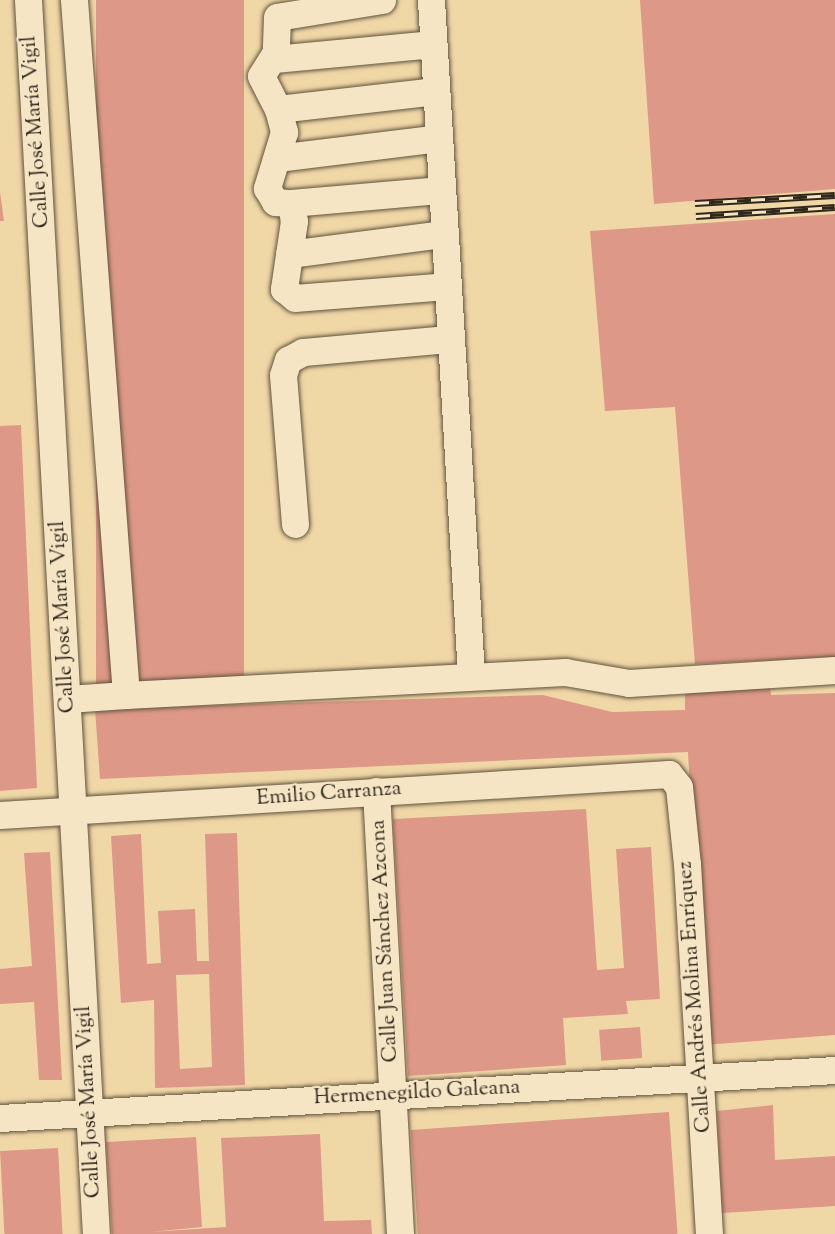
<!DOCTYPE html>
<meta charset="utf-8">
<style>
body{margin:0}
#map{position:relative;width:835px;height:1234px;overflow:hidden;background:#f0d7a6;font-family:"Sorts Mill Goudy",serif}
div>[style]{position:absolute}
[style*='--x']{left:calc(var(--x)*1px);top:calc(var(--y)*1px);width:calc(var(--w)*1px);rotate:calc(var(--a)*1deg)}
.building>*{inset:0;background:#de9887;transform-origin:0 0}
.roads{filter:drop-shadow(0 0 2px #60533e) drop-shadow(0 0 2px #60533e)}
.minor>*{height:27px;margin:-13.5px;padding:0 13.5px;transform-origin:13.5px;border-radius:13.5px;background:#f5e5c5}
.rail>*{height:7px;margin-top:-3.5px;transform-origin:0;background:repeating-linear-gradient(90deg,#f5e5c5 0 14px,#30271c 0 28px);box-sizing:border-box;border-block:2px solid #30271c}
span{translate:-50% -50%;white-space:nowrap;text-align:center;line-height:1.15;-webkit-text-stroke:4.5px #f5e5c5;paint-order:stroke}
.street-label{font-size:21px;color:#30271c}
</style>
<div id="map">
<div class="building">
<i style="left:96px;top:0;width:148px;height:687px"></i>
<i style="clip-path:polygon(640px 0,835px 0,835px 189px,654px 204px)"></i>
<i style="clip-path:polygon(0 192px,4px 221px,0 221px)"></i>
<i style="clip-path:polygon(835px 214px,835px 657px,695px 664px,675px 407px,605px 411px,590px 231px)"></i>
<i style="clip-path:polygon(21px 425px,37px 788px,0 791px,0 426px)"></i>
<i style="clip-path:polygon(770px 684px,771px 695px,835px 693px,835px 1035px,703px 1045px,688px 752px,100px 779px,95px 709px,543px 695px,612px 712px,685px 710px,685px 690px)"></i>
<i style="clip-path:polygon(586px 809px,597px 970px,624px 968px,616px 849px,651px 847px,660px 999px,626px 1001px,628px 1014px,563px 1018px,566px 1065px,408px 1076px,393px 819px)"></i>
<i style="clip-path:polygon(evenodd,237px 833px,245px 1085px,155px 1088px,154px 1000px,121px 1003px,111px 836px,141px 834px,147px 964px,161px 963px,158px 911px,195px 909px,197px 961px,209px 961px,205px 834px,237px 833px,209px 974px,212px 1067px,180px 1069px,176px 975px,209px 974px)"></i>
<i style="clip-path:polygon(50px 852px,62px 1080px,39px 1080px,34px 1002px,0 1004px,0 969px,32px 966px,24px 853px)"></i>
<i style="left:640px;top:1027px;width:31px;height:41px;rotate:86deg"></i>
<i style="clip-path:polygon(773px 1105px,775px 1160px,835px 1156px,835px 1206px,722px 1213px,717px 1111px)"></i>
<i style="left:669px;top:1112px;width:122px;height:259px;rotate:86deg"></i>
<i style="clip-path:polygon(320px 1134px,324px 1221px,371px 1220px,372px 1234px,112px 1234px,106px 1142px,196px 1137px,202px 1227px,150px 1232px,226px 1227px,221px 1138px)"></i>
<i style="left:58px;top:1148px;width:86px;height:58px;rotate:87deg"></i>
</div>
<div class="roads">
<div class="minor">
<i style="--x:28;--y:0;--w:1236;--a:86.85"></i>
<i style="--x:74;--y:0;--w:697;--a:85.72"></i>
<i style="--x:126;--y:695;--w:440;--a:-3"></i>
<i style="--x:565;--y:672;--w:65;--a:9.8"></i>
<i style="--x:629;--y:683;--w:206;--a:-3.6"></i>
<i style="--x:382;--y:0;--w:106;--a:170.8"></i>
<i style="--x:277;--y:17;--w:35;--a:92"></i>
<i style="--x:276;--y:52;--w:28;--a:122"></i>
<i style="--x:261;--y:76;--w:37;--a:63"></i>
<i style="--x:278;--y:109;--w:24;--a:75"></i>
<i style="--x:284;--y:132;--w:59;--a:106.9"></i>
<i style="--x:267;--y:188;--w:16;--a:60"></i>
<i style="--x:275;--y:202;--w:16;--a:4"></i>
<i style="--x:291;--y:203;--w:18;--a:81"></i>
<i style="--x:294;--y:221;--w:69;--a:98.4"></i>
<i style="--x:284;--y:289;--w:14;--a:39"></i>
<i style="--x:295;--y:298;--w:151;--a:-4.5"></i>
<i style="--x:431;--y:0;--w:677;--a:86.61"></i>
<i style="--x:274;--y:59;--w:160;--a:-5.4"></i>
<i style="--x:278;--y:109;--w:159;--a:-6.5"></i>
<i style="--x:277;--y:158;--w:163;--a:-7"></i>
<i style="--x:291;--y:203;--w:151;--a:-5"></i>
<i style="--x:289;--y:254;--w:156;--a:-7.4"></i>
<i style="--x:295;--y:524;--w:149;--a:-94.6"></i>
<i style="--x:283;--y:375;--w:16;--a:-72"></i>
<i style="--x:288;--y:360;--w:17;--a:-28"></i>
<i style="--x:303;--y:352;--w:146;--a:-5.1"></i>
<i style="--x:67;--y:699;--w:59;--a:-3.9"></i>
<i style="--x:376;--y:791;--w:444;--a:86.9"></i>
<i style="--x:0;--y:815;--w:670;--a:-3.51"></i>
<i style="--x:669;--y:774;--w:16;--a:52"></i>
<i style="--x:679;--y:787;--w:77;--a:84.1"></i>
<i style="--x:687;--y:864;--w:371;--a:86.6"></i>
<i style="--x:0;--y:1118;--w:836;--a:-3.29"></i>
</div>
</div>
<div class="rail">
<i style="--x:695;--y:203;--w:140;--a:-3.3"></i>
<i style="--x:696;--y:216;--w:139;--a:-3.7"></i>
</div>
<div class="street-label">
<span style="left:36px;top:132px;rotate:-94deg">Calle José María Vigil</span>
<span style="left:63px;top:617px;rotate:-93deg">Calle José María Vigil</span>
<span style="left:329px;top:794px;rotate:-4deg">Emilio Carranza</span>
<span style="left:385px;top:941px;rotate:-93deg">Calle Juan Sánchez Azcona</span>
<span style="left:695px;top:997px;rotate:-94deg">Calle Andrés Molina Enríquez</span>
<span style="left:417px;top:1093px;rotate:-3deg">Hermenegildo Galeana</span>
<span style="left:89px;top:1102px;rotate:-93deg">Calle José María Vigil</span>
</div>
</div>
